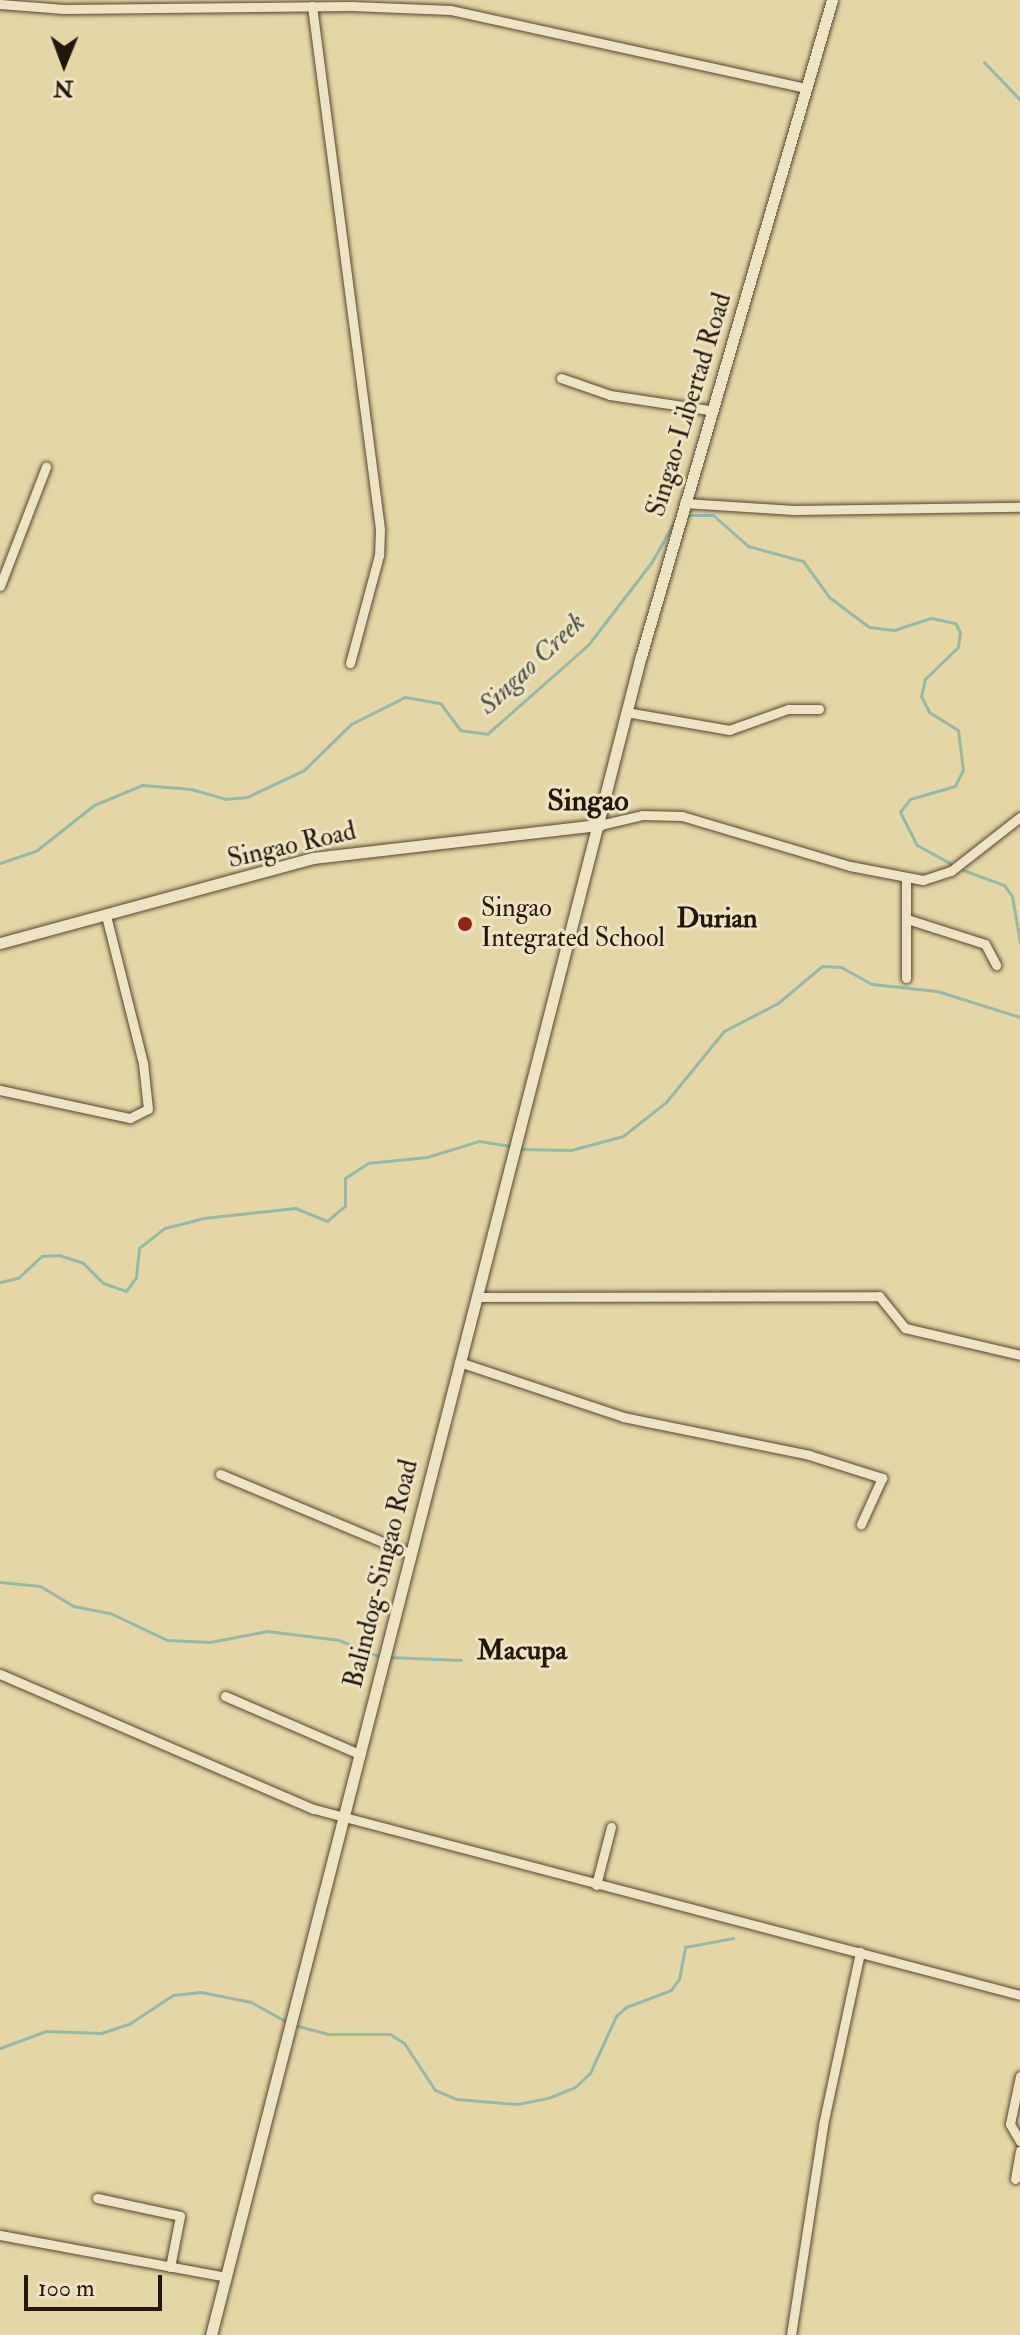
<!DOCTYPE html>
<style>
body{margin:0}
#map{position:relative;width:1020px;height:2335px;overflow:hidden;background:#e5d6a5;font-family:"IM FELL Double Pica",serif}
div>[style]{position:absolute}
[style*='--x']{left:calc(var(--x)*1px);top:calc(var(--y)*1px);width:calc(var(--w)*1px);rotate:calc(var(--a)*1deg)}
.stream>*{height:3px;margin:-1.5px;padding:0 1.5px;transform-origin:1.5px;border-radius:1.5px;background:#96b9a6}
.roads{filter:drop-shadow(0 0 2px #544731) drop-shadow(0 0 2px #544731)}
.minor>*{height:9px;margin:-4.5px;padding:0 4.5px;transform-origin:4.5px;border-radius:4.5px;background:#eee4c4}
.tertiary>*{height:11px;margin:-5.5px;padding:0 5.5px;transform-origin:5.5px;border-radius:5.5px;background:#eee4c4}
.dots>*{width:22px;height:22px;translate:-50% -50%;box-sizing:border-box;border:4px solid #eee4c4;border-radius:50%}
span{translate:-50% -50%;white-space:nowrap;text-align:center;line-height:1.15;-webkit-text-stroke:6px #eee4c4;paint-order:stroke}
.street-label{font-size:26px;color:#23170a}
.poi-label{font-size:26px;color:#23170a}
.left{translate:0 -50%;text-align:left}
.water-label{font-size:28px;color:#4b5041;font-style:italic}
.neighbourhood-label{font-size:28px;color:#23170a;font-weight:700}
.quarter-label{font-size:30px;color:#23170a;font-weight:700}
.north{position:absolute;left:24px;top:24px;width:80px;height:80px;-webkit-text-stroke:6px #eee4c4;paint-order:stroke;rotate:181deg;font-size:22px;font-weight:700;line-height:32px;text-align:center;color:#23170a}
.north::after{content:'';display:block;margin:auto;width:28px;height:36px;background:#23170a;clip-path:polygon(50% 0,100% 100%,50% 72%,0 100%)}
.scale{position:absolute;left:24px;top:2275px;width:138px;height:36px;box-sizing:border-box;border:4px solid #23170a;border-top:0;padding-left:10px;font-size:24px;line-height:28px;white-space:nowrap;color:#23170a;-webkit-text-stroke:6px #eee4c4;paint-order:stroke}
</style>
<div id="map">
<div class="stream">
<i style="--x:984;--y:62;--w:52;--a:46.5"></i>
<i style="--x:687;--y:515;--w:26;--a:0"></i>
<i style="--x:713;--y:515;--w:47;--a:41.5"></i>
<i style="--x:748;--y:546;--w:57;--a:15.3"></i>
<i style="--x:803;--y:561;--w:44;--a:54.2"></i>
<i style="--x:829;--y:597;--w:50;--a:36.9"></i>
<i style="--x:869;--y:627;--w:25;--a:7"></i>
<i style="--x:894;--y:630;--w:39;--a:-18"></i>
<i style="--x:931;--y:618;--w:25;--a:12"></i>
<i style="--x:955;--y:623;--w:10;--a:61"></i>
<i style="--x:960;--y:632;--w:15;--a:98"></i>
<i style="--x:958;--y:647;--w:46;--a:135.9"></i>
<i style="--x:925;--y:679;--w:17;--a:103"></i>
<i style="--x:921;--y:696;--w:18;--a:63"></i>
<i style="--x:929;--y:712;--w:34;--a:32"></i>
<i style="--x:958;--y:730;--w:40;--a:82.9"></i>
<i style="--x:963;--y:770;--w:18;--a:117"></i>
<i style="--x:955;--y:786;--w:47;--a:163.9"></i>
<i style="--x:910;--y:799;--w:16;--a:128"></i>
<i style="--x:900;--y:812;--w:37;--a:63"></i>
<i style="--x:917;--y:845;--w:39;--a:29"></i>
<i style="--x:0;--y:863;--w:39;--a:-19"></i>
<i style="--x:37;--y:850;--w:73;--a:-38.3"></i>
<i style="--x:94;--y:805;--w:52;--a:-22.6"></i>
<i style="--x:142;--y:785;--w:49;--a:4.7"></i>
<i style="--x:191;--y:789;--w:35;--a:16"></i>
<i style="--x:225;--y:799;--w:22;--a:-5"></i>
<i style="--x:247;--y:797;--w:63;--a:-25.3"></i>
<i style="--x:304;--y:770;--w:66;--a:-44.4"></i>
<i style="--x:351;--y:724;--w:60;--a:-26.6"></i>
<i style="--x:405;--y:697;--w:36;--a:10"></i>
<i style="--x:440;--y:703;--w:34;--a:53"></i>
<i style="--x:460;--y:730;--w:27;--a:8"></i>
<i style="--x:487;--y:734;--w:135;--a:-41.4"></i>
<i style="--x:588;--y:645;--w:103;--a:-52.5"></i>
<i style="--x:651;--y:563;--w:48;--a:-60.3"></i>
<i style="--x:963;--y:870;--w:44;--a:20.1"></i>
<i style="--x:1004;--y:885;--w:14;--a:54"></i>
<i style="--x:1012;--y:896;--w:48;--a:80.3"></i>
<i style="--x:519;--y:1149;--w:52;--a:1.1"></i>
<i style="--x:571;--y:1150;--w:54;--a:-15.1"></i>
<i style="--x:623;--y:1136;--w:55;--a:-38.3"></i>
<i style="--x:666;--y:1102;--w:92;--a:-50.8"></i>
<i style="--x:724;--y:1031;--w:61;--a:-27.4"></i>
<i style="--x:778;--y:1003;--w:57;--a:-40.1"></i>
<i style="--x:822;--y:966;--w:19;--a:3"></i>
<i style="--x:841;--y:967;--w:35;--a:29"></i>
<i style="--x:872;--y:984;--w:65;--a:6.1"></i>
<i style="--x:937;--y:991;--w:87;--a:17.4"></i>
<i style="--x:0;--y:1282;--w:18;--a:-13"></i>
<i style="--x:18;--y:1278;--w:33;--a:-43"></i>
<i style="--x:42;--y:1256;--w:17;--a:-3"></i>
<i style="--x:59;--y:1255;--w:25;--a:18"></i>
<i style="--x:83;--y:1263;--w:28;--a:45"></i>
<i style="--x:103;--y:1283;--w:24;--a:19"></i>
<i style="--x:126;--y:1291;--w:17;--a:-54"></i>
<i style="--x:136;--y:1277;--w:29;--a:-84"></i>
<i style="--x:139;--y:1248;--w:33;--a:-38"></i>
<i style="--x:165;--y:1228;--w:40;--a:-14.4"></i>
<i style="--x:204;--y:1218;--w:92;--a:-6.3"></i>
<i style="--x:295;--y:1208;--w:35;--a:22"></i>
<i style="--x:327;--y:1221;--w:23;--a:-40"></i>
<i style="--x:345;--y:1206;--w:28;--a:-90"></i>
<i style="--x:345;--y:1178;--w:27;--a:-33"></i>
<i style="--x:368;--y:1163;--w:59;--a:-5.8"></i>
<i style="--x:427;--y:1157;--w:54;--a:-17.1"></i>
<i style="--x:479;--y:1141;--w:30;--a:9"></i>
<i style="--x:0;--y:1582;--w:40;--a:5.7"></i>
<i style="--x:40;--y:1586;--w:39;--a:31"></i>
<i style="--x:73;--y:1606;--w:38;--a:11"></i>
<i style="--x:110;--y:1613;--w:63;--a:25.3"></i>
<i style="--x:167;--y:1640;--w:43;--a:2.7"></i>
<i style="--x:210;--y:1642;--w:58;--a:-10.9"></i>
<i style="--x:267;--y:1631;--w:73;--a:7.1"></i>
<i style="--x:339;--y:1640;--w:42;--a:22.3"></i>
<i style="--x:387;--y:1657;--w:74;--a:2.3"></i>
<i style="--x:298;--y:2026;--w:31;--a:15"></i>
<i style="--x:328;--y:2034;--w:62;--a:0"></i>
<i style="--x:390;--y:2034;--w:17;--a:33"></i>
<i style="--x:404;--y:2043;--w:56;--a:56.6"></i>
<i style="--x:435;--y:2090;--w:23;--a:23"></i>
<i style="--x:456;--y:2099;--w:61;--a:4.7"></i>
<i style="--x:517;--y:2104;--w:32;--a:-11"></i>
<i style="--x:548;--y:2098;--w:29;--a:-22"></i>
<i style="--x:575;--y:2087;--w:21;--a:-43"></i>
<i style="--x:590;--y:2073;--w:63;--a:-65.5"></i>
<i style="--x:616;--y:2016;--w:13;--a:-42"></i>
<i style="--x:626;--y:2007;--w:48;--a:-20.7"></i>
<i style="--x:671;--y:1990;--w:14;--a:-54"></i>
<i style="--x:679;--y:1979;--w:33;--a:-79"></i>
<i style="--x:685;--y:1947;--w:49;--a:-10.6"></i>
<i style="--x:0;--y:2048;--w:49;--a:-20.3"></i>
<i style="--x:46;--y:2031;--w:55;--a:2.1"></i>
<i style="--x:101;--y:2033;--w:29;--a:-18"></i>
<i style="--x:129;--y:2024;--w:53;--a:-33.4"></i>
<i style="--x:173;--y:1995;--w:28;--a:-6"></i>
<i style="--x:201;--y:1992;--w:51;--a:11.3"></i>
<i style="--x:251;--y:2002;--w:41;--a:29.1"></i>
</div>
<div class="roads">
<div class="minor">
<i style="--x:0;--y:4;--w:64;--a:4.5"></i>
<i style="--x:64;--y:9;--w:287;--a:-0.6"></i>
<i style="--x:351;--y:6;--w:100;--a:2.3"></i>
<i style="--x:451;--y:10;--w:364;--a:12.4"></i>
<i style="--x:312;--y:6;--w:527;--a:82.59"></i>
<i style="--x:380;--y:529;--w:26;--a:92"></i>
<i style="--x:379;--y:555;--w:112;--a:105"></i>
<i style="--x:561;--y:378;--w:52;--a:19.1"></i>
<i style="--x:610;--y:395;--w:100;--a:8.6"></i>
<i style="--x:684;--y:503;--w:110;--a:3.6"></i>
<i style="--x:794;--y:510;--w:226;--a:-0.8"></i>
<i style="--x:0;--y:586;--w:128;--a:-68.9"></i>
<i style="--x:626;--y:712;--w:105;--a:9.9"></i>
<i style="--x:729;--y:730;--w:63;--a:-19.6"></i>
<i style="--x:788;--y:709;--w:31;--a:0"></i>
<i style="--x:600;--y:825;--w:43;--a:-13.4"></i>
<i style="--x:642;--y:815;--w:40;--a:1.4"></i>
<i style="--x:682;--y:816;--w:175;--a:16.6"></i>
<i style="--x:850;--y:866;--w:74;--a:10.9"></i>
<i style="--x:923;--y:880;--w:29;--a:-18"></i>
<i style="--x:951;--y:871;--w:88;--a:-38"></i>
<i style="--x:906;--y:879;--w:99;--a:90"></i>
<i style="--x:907;--y:919;--w:82;--a:17.8"></i>
<i style="--x:985;--y:944;--w:24;--a:62"></i>
<i style="--x:0;--y:1090;--w:133;--a:12.2"></i>
<i style="--x:130;--y:1118;--w:20;--a:-27"></i>
<i style="--x:148;--y:1109;--w:46;--a:-96.2"></i>
<i style="--x:143;--y:1063;--w:152;--a:-104.1"></i>
<i style="--x:477;--y:1297;--w:402;--a:-0.1"></i>
<i style="--x:879;--y:1296;--w:41;--a:50.9"></i>
<i style="--x:905;--y:1328;--w:118;--a:13.2"></i>
<i style="--x:459;--y:1362;--w:173;--a:18.5"></i>
<i style="--x:623;--y:1417;--w:190;--a:11.5"></i>
<i style="--x:809;--y:1455;--w:77;--a:17.5"></i>
<i style="--x:882;--y:1478;--w:51;--a:114.5"></i>
<i style="--x:220;--y:1474;--w:205;--a:22.7"></i>
<i style="--x:0;--y:1674;--w:342;--a:23.3"></i>
<i style="--x:314;--y:1809;--w:730;--a:14.76"></i>
<i style="--x:225;--y:1696;--w:146;--a:23.4"></i>
<i style="--x:596;--y:1885;--w:60;--a:-75.5"></i>
<i style="--x:1020;--y:2076;--w:49;--a:101.8"></i>
<i style="--x:1010;--y:2124;--w:20;--a:60"></i>
<i style="--x:1015;--y:2179;--w:29;--a:-80"></i>
<i style="--x:97;--y:2198;--w:85;--a:12.2"></i>
<i style="--x:180;--y:2216;--w:52;--a:101.1"></i>
<i style="--x:0;--y:2235;--w:230;--a:10.5"></i>
<i style="--x:791;--y:2335;--w:212;--a:-81.3"></i>
<i style="--x:823;--y:2125;--w:177;--a:-77.9"></i>
</div>
<div class="tertiary">
<i style="--x:0;--y:943;--w:324;--a:-15.2"></i>
<i style="--x:313;--y:858;--w:289;--a:-6.6"></i>
<i style="--x:211;--y:2335;--w:1733;--a:-75.64"></i>
<i style="--x:641;--y:656;--w:683;--a:-73.77"></i>
</div>
</div>
<div class="dots">
<i style="left:465px;top:924px;background:#8f2418"></i>
</div>
<div class="street-label">
<span style="left:690px;top:405px;rotate:-73deg">Singao-Libertad Road</span>
<span style="left:292px;top:846px;rotate:-13deg">Singao Road</span>
<span style="left:382px;top:1574px;rotate:-76deg">Balindog-Singao Road</span>
</div>
<div class="poi-label">
<span class="left" style="left:481px;top:924px">Singao<br>Integrated School</span>
</div>
<div class="water-label">
<span style="left:532px;top:664px;rotate:-43deg">Singao Creek</span>
</div>
<div class="neighbourhood-label">
<span style="left:717px;top:919px">Durian</span>
<span style="left:522px;top:1651px">Macupa</span>
</div>
<div class="quarter-label">
<span style="left:588px;top:801px">Singao</span>
</div>
<div class="north">N</div>
<div class="scale">100 m</div>
</div>
